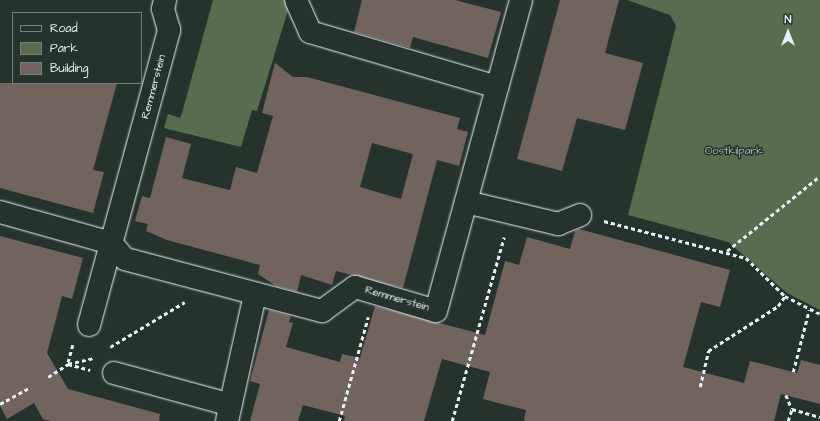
<!DOCTYPE html>
<style>
body{margin:0}
#map{position:relative;width:820px;height:421px;overflow:hidden;background:#26332d;font-family:"Architects Daughter",sans-serif}
div>[style]{position:absolute}
[style*='--x']{left:calc(var(--x)*1px);top:calc(var(--y)*1px);width:calc(var(--w)*1px);rotate:calc(var(--a)*1deg)}
.green>*{inset:0;background:#596c4f}
.building>*{inset:0;background:#71645f}
.path>*{height:2.5px;margin-top:-1.25px;transform-origin:0;background:repeating-linear-gradient(90deg,#e8f1f8 0 4px,transparent 0 7px)}
.roads{filter:drop-shadow(0 0 1px #e8f1f8) drop-shadow(0 0 1px #e8f1f8)}
.street>*{height:22px;margin:-11px;padding:0 11px;transform-origin:11px;border-radius:11px;background:#26332d}
span{translate:-50% -50%;white-space:nowrap;text-align:center;line-height:1.15;-webkit-text-stroke:3px #26332d;paint-order:stroke}
.street-label{font-size:11px;color:#e8f1f8}
.park-label{font-size:11px;color:#afbcb4}
.legend{position:absolute;left:12px;top:12px;width:130px;height:72px;box-sizing:border-box;background:#26332d;border:1px solid #747f7e;margin:0;padding:5px 7px;list-style:none;font-size:12px;color:#e8f1f8}
.legend li{display:flex;align-items:center;gap:8px;height:20px}
.legend b{width:20px;border:1px solid #747f7e}
.north{position:absolute;left:768px;top:12px;width:40px;height:40px;-webkit-text-stroke:3px #26332d;paint-order:stroke;rotate:0deg;font-size:11px;font-weight:700;line-height:16px;text-align:center;color:#e8f1f8}
.north::after{content:'';display:block;margin:auto;width:14px;height:18px;background:#e8f1f8;clip-path:polygon(50% 0,100% 100%,50% 72%,0 100%)}
</style>
<div id="map">
<div class="green">
<i style="clip-path:polygon(213px 0,288px 0,290px 4px,257px 111px,252px 110px,241px 147px,164px 128px,168px 114px,180px 118px,182px 113px)"></i>
<i style="clip-path:polygon(627px 0,820px 0,820px 310px,787px 293px,728px 242px,628px 215px,676px 26px,670px 15px)"></i>
</div>
<div class="building">
<i style="clip-path:polygon(362px 0,455px 0,501px 12px,488px 58px,413px 37px,410px 48px,354px 32px)"></i>
<i style="clip-path:polygon(560px 0,619px 0,605px 53px,643px 63px,625px 130px,577px 118px,562px 171px,517px 159px)"></i>
<i style="clip-path:polygon(evenodd,275px 63px,293px 77px,307px 77px,460px 118px,457px 129px,468px 132px,459px 166px,437px 160px,403px 288px,336px 271px,332px 285px,301px 275px,297px 292px,276px 286px,258px 274px,260px 265px,167px 240px,146px 231px,148px 224px,135px 221px,142px 196px,150px 198px,166px 137px,191px 144px,182px 178px,230px 190px,236px 167px,257px 173px,273px 116px,262px 113px,275px 63px,372px 143px,413px 154px,401px 199px,360px 187px,372px 143px)"></i>
<i style="clip-path:polygon(0 83px,117px 83px,93px 170px,104px 172px,93px 213px,0 188px)"></i>
<i style="clip-path:polygon(579px 229px,730px 270px,720px 307px,701px 302px,683px 367px,744px 383px,750px 361px,797px 373px,801px 360px,820px 365px,820px 404px,781px 394px,774px 421px,524px 421px,526px 410px,483px 399px,490px 372px,442px 359px,424px 421px,344px 421px,345px 416px,303px 405px,298px 421px,250px 421px,260px 384px,250px 381px,269px 310px,291px 316px,289px 322px,293px 323px,286px 347px,340px 362px,342px 354px,360px 358px,375px 306px,485px 335px,505px 261px,519px 265px,527px 237px,570px 249px,575px 231px)"></i>
<i style="clip-path:polygon(0 236px,83px 258px,72px 299px,62px 296px,47px 353px,68px 389px,160px 414px,159px 421px,51px 421px,43px 419px,34px 403px,7px 419px,0 406px)"></i>
</div>
<div class="path">
<i style="--x:604;--y:221;--w:147;--a:14.6"></i>
<i style="--x:746;--y:258;--w:54;--a:44.3"></i>
<i style="--x:785;--y:296;--w:39;--a:27"></i>
<i style="--x:727;--y:251;--w:119;--a:-38.9"></i>
<i style="--x:73;--y:345;--w:20;--a:105"></i>
<i style="--x:68;--y:364;--w:23;--a:15"></i>
<i style="--x:110;--y:347;--w:87;--a:-31"></i>
<i style="--x:793;--y:372;--w:64;--a:-75.5"></i>
<i style="--x:48;--y:377;--w:24;--a:-33"></i>
<i style="--x:68;--y:364;--w:26;--a:-13"></i>
<i style="--x:700;--y:387;--w:37;--a:-77"></i>
<i style="--x:708;--y:351;--w:83;--a:-32.7"></i>
<i style="--x:778;--y:306;--w:12;--a:-55"></i>
<i style="--x:786;--y:395;--w:15;--a:67"></i>
<i style="--x:0;--y:404;--w:35;--a:-29"></i>
<i style="--x:339;--y:421;--w:108;--a:-74.4"></i>
<i style="--x:452;--y:421;--w:191;--a:-74.2"></i>
<i style="--x:788;--y:421;--w:13;--a:-72"></i>
<i style="--x:792;--y:409;--w:29;--a:16"></i>
</div>
<div class="roads">
<div class="street">
<i style="--x:296;--y:0;--w:35;--a:66"></i>
<i style="--x:310;--y:32;--w:195;--a:16.4"></i>
<i style="--x:466;--y:202;--w:95;--a:13.4"></i>
<i style="--x:558;--y:224;--w:24;--a:-22"></i>
<i style="--x:0;--y:212;--w:115;--a:15.6"></i>
<i style="--x:111;--y:243;--w:21;--a:49"></i>
<i style="--x:125;--y:259;--w:204;--a:14.8"></i>
<i style="--x:322;--y:311;--w:41;--a:-36"></i>
<i style="--x:355;--y:287;--w:84;--a:16.5"></i>
<i style="--x:436;--y:311;--w:322;--a:-74.7"></i>
<i style="--x:89;--y:325;--w:306;--a:-74.8"></i>
<i style="--x:169;--y:30;--w:22;--a:-106"></i>
<i style="--x:163;--y:9;--w:9;--a:-77"></i>
<i style="--x:114;--y:373;--w:121;--a:15.3"></i>
<i style="--x:227;--y:421;--w:129;--a:-77.5"></i>
</div>
</div>
<div class="street-label">
<span style="left:154px;top:87px;rotate:-75deg">Remmerstein</span>
<span style="left:397px;top:299px;rotate:16deg">Remmerstein</span>
</div>
<div class="park-label">
<span style="left:734px;top:151px">Oostkilpark</span>
</div>
<ul class="legend">
<li><b style="height:5px;background:#26332d"></b>Road</li>
<li><b style="height:11px;background:#596c4f"></b>Park</li>
<li><b style="height:11px;background:#71645f"></b>Building</li>
</ul>
<div class="north">N</div>
</div>
